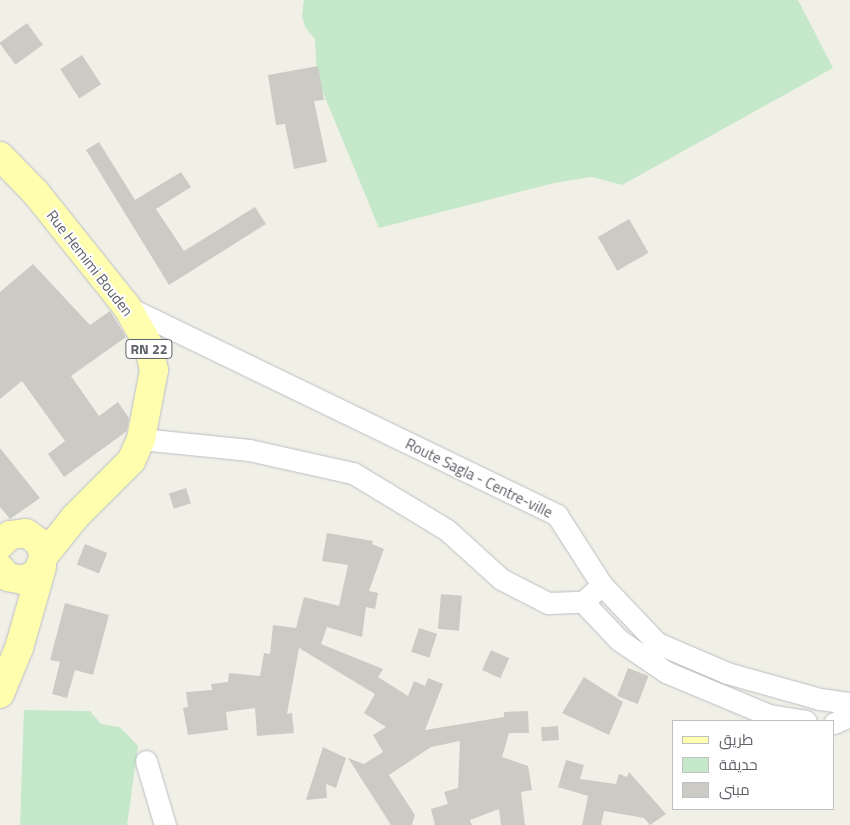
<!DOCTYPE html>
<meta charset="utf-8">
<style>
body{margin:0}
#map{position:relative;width:850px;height:825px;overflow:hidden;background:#f1f0e7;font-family:"Titillium Web",Cairo,sans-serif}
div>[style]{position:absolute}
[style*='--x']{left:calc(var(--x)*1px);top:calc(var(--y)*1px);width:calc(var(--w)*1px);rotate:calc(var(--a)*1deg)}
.green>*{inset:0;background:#c4e8c9}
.building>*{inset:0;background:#cccac4;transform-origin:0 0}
.roads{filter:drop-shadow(0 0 1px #bbbec3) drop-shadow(0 0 1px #bbbec3)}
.street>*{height:21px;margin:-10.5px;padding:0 10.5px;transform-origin:10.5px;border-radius:10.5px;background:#fff}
.primary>*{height:28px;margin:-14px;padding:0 14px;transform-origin:14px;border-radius:14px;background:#fffeae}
span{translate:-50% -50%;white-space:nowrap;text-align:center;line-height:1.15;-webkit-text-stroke:4px #fff;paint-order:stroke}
.shield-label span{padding:1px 4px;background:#fff;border:1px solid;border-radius:4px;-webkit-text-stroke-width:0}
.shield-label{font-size:14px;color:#5e6167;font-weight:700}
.street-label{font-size:15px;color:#5e6167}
.legend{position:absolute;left:672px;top:720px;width:162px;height:90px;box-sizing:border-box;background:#fff;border:1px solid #bfc0c2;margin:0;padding:6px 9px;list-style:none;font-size:15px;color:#5e6167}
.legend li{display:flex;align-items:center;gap:10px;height:25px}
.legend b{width:25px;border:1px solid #bfc0c2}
</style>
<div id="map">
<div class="green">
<i style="clip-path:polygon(304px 0,798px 0,833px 68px,622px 185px,592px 177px,554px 183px,379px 228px,317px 78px,315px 39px,305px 27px,302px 16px)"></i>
<i style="clip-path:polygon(24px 710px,90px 711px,101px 724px,120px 727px,138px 746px,127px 825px,20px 825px)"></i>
</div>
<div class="building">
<i style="left:27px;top:23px;width:27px;height:34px;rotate:54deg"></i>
<i style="left:82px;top:55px;width:35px;height:26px;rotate:57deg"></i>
<i style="clip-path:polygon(318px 66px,324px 100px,314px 101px,327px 162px,294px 169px,285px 124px,276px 125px,268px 75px)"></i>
<i style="clip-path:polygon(99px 142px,135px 200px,181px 172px,191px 187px,156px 209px,184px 251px,255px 207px,266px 224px,169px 285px,86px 150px)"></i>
<i style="left:629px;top:219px;width:39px;height:36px;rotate:60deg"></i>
<i style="clip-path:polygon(33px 264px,90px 325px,110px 311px,126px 337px,71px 376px,99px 416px,118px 402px,129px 418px,127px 431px,64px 477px,48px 454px,65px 441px,22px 381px,0 399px,0 292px)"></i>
<i style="clip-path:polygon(0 448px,40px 498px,10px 519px,0 507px)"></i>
<i style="left:186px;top:488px;width:16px;height:18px;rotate:72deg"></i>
<i style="clip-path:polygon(327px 533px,373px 541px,372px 544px,384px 549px,369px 591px,378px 593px,375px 609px,366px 607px,362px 637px,327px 627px,321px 644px,383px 669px,378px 677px,408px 696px,414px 681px,425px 686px,428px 678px,443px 684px,425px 730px,504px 717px,504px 712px,528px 711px,529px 733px,509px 733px,502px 757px,528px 766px,532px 790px,521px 792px,525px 825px,501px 825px,499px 809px,470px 820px,472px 825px,435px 825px,431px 809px,448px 804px,444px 792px,458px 788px,460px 741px,431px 747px,389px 775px,415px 815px,412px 825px,391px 825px,348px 758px,364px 764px,383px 752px,373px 735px,386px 727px,364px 713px,375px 694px,299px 648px,287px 714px,292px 713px,294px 733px,257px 736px,255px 708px,226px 712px,228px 730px,188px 735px,183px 708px,188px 707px,186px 692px,212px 690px,211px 684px,228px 682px,229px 673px,260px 676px,264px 653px,270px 654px,273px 625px,296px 628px,304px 597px,339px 606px,348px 565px,322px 561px)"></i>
<i style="left:85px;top:544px;width:24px;height:22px;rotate:22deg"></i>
<i style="left:441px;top:594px;width:21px;height:35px;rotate:5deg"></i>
<i style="clip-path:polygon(65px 603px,109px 615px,93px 675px,75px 670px,67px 698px,52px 694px,60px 662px,50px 660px)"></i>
<i style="left:419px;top:628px;width:19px;height:25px;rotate:18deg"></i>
<i style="left:491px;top:650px;width:20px;height:22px;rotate:24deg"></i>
<i style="left:628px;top:668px;width:22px;height:30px;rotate:21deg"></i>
<i style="clip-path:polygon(584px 677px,623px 702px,609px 735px,562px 713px)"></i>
<i style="left:558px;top:726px;width:14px;height:17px;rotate:86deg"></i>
<i style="clip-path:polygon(323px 747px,346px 758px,336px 788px,326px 784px,327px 798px,306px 800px)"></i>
<i style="clip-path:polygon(566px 760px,584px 765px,580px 779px,616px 784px,619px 774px,627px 777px,629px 772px,666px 814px,650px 825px,644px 818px,604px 811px,601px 825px,582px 825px,588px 796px,558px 787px)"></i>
</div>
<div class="roads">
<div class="street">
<i style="--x:127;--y:307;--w:478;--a:25.8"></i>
<i style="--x:557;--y:515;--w:83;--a:57.3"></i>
<i style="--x:602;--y:585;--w:80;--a:46.5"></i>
<i style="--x:657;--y:643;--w:76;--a:23.2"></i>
<i style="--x:727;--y:673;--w:97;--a:15.6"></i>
<i style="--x:820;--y:699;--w:30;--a:8"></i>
<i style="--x:141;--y:439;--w:109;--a:5.8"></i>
<i style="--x:249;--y:450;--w:107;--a:12.5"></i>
<i style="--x:353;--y:473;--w:110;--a:31.2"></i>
<i style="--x:447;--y:530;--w:73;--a:42.2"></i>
<i style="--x:501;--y:579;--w:53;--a:27.1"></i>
<i style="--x:548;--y:603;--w:35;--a:-2"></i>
<i style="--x:583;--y:602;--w:25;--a:-42"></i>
<i style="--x:583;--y:602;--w:52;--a:46.5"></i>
<i style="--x:619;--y:640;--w:57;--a:34.2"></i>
<i style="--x:666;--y:672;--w:112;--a:22.7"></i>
<i style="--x:769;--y:715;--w:37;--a:9"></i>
<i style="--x:834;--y:723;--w:17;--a:-24"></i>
<i style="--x:146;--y:761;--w:67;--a:73.5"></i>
</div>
<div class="primary">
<i style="--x:0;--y:156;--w:52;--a:45.8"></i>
<i style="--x:36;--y:193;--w:146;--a:51.4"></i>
<i style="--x:127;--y:307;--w:43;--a:60.4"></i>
<i style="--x:148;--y:344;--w:27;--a:77"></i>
<i style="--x:154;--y:370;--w:70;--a:100.7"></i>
<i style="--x:141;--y:439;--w:24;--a:114"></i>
<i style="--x:131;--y:461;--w:79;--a:135"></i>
<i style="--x:75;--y:517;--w:50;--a:128.5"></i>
<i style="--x:0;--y:545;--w:14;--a:-45"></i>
<i style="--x:10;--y:535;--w:16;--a:-7"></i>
<i style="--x:26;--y:533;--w:16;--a:35"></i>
<i style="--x:39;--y:542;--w:15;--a:70"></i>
<i style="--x:44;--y:556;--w:18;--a:112"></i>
<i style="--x:37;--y:573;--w:16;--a:153"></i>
<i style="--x:23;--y:580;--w:15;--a:-169"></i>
<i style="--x:8;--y:577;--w:12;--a:-132"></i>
<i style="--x:0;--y:694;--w:50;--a:-67.6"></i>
<i style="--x:19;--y:648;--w:84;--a:-74.1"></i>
</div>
</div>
<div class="shield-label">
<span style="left:149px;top:349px">RN 22</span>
</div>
<div class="street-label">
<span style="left:90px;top:263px;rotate:52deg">Rue Hemimi Bouden</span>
<span style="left:479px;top:478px;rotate:26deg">Route Sagla - Centre-ville</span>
</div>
<ul class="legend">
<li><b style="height:6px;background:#fffeae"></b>طريق</li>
<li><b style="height:14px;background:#c4e8c9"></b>حديقة</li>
<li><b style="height:14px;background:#cccac4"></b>مبنى</li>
</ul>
</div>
